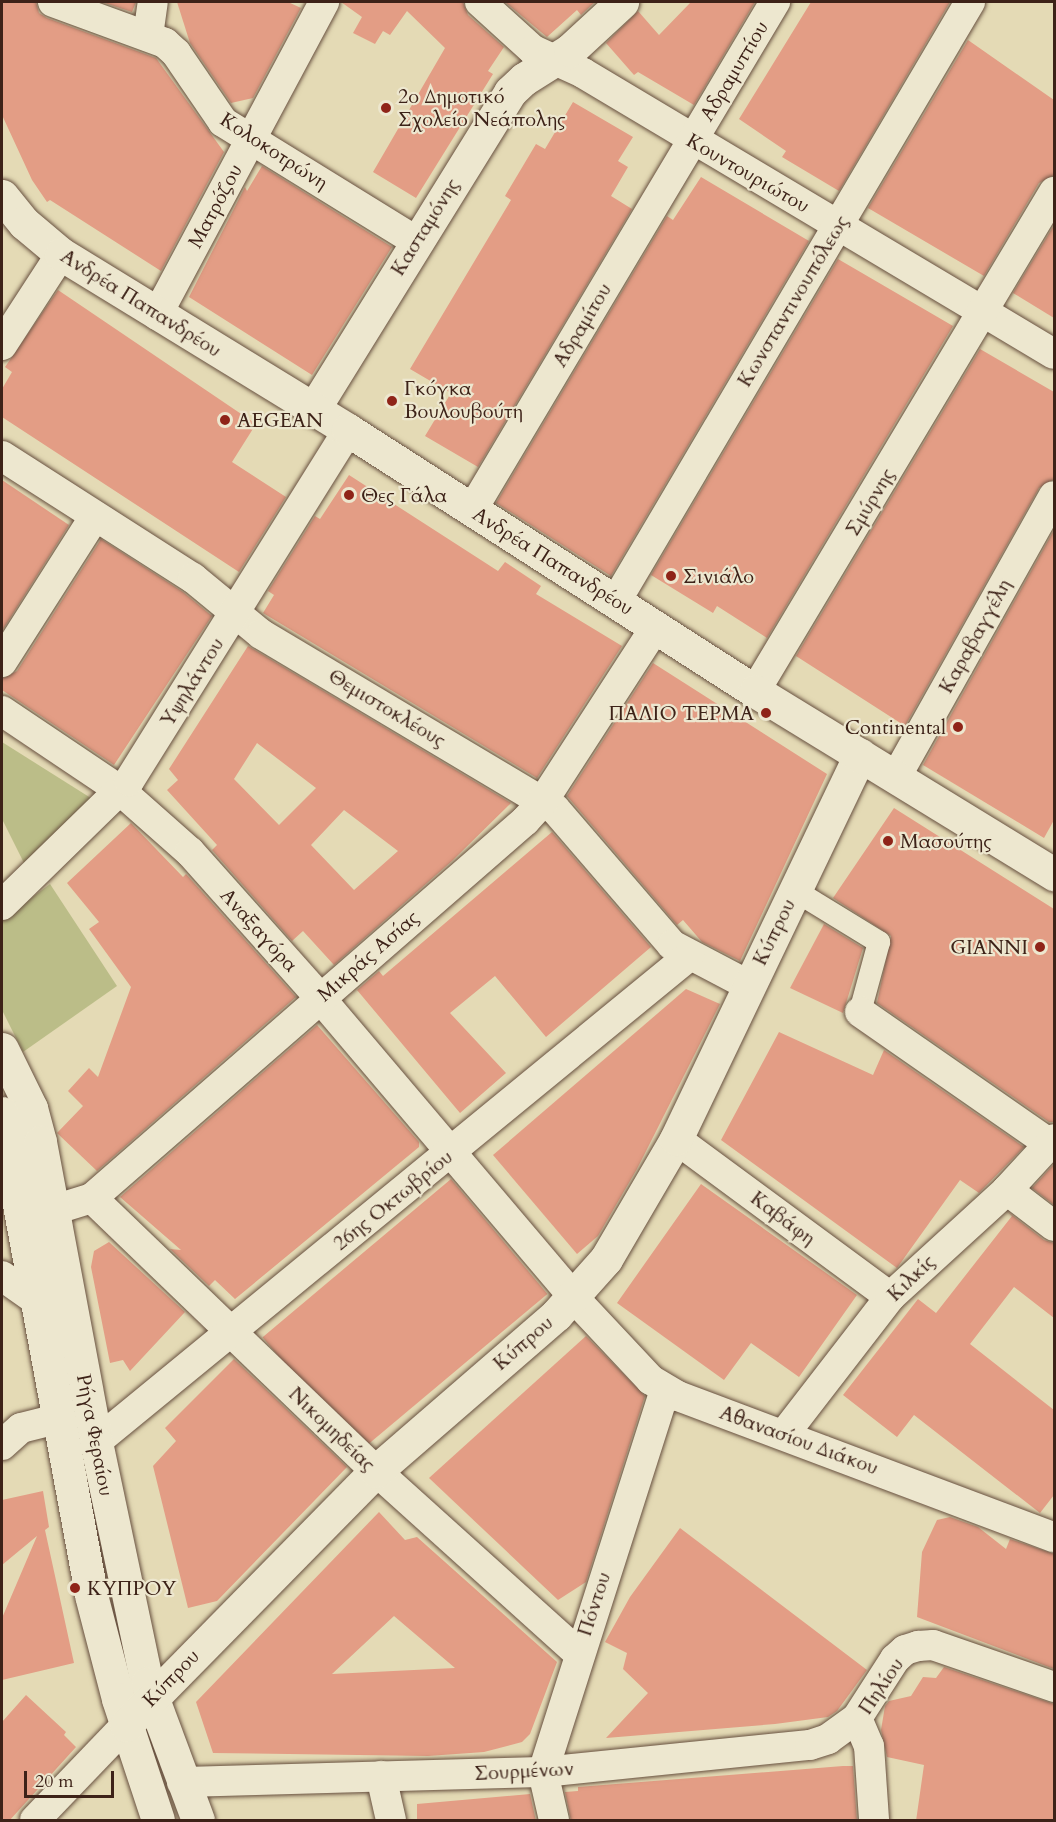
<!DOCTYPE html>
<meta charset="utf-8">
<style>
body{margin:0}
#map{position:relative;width:1056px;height:1822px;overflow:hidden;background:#e4dab5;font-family:Cardo,serif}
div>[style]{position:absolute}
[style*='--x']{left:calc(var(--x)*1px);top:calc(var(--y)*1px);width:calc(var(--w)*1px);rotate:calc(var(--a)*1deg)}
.green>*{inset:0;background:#bbbd88}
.building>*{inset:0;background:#e39d85;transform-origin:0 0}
.roads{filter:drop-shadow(0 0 2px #67503f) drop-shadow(0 0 2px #67503f)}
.pedestrian>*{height:22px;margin:-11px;padding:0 11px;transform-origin:11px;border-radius:11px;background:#ede7cf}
.minor>*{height:30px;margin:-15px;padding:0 15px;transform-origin:15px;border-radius:15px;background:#ede7cf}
.tertiary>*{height:33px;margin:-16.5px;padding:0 16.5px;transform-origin:16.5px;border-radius:16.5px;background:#ede7cf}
.secondary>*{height:33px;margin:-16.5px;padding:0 16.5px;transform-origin:16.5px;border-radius:16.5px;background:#ede7cf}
.dots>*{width:16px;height:16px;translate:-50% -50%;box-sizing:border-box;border:3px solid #ede7cf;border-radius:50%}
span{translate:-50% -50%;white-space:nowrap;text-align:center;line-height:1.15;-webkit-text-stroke:4.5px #ede7cf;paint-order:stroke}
.street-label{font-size:20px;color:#3d2218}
.poi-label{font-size:20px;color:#3d2218}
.left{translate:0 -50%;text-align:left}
.right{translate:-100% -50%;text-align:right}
.frame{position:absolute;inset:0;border:3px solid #3d2218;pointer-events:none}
.scale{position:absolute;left:24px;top:1771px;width:90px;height:27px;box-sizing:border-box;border:3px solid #3d2218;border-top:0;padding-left:8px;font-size:18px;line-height:21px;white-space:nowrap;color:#3d2218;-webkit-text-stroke:4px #ede7cf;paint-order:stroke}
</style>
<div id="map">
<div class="green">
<i style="clip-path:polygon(2px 742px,94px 800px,25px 865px,2px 819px)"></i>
<i style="clip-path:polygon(50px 884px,117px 986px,23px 1052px,2px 1010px,2px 920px)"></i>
</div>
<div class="building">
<i style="clip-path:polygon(2px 2px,36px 2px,39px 13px,47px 18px,156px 58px,224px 152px,161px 271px,50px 200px,47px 202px,32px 180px,2px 115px)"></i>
<i style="clip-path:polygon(102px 2px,136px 2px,132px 12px)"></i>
<i style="clip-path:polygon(177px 2px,288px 2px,301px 8px,253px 98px,231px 103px,190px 43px)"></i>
<i style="clip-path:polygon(463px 2px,468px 15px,504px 47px,488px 71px,493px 74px,416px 198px,373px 172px,445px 48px,407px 11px,390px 35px,383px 31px,375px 44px,353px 33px,362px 17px,341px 2px)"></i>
<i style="clip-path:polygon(505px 2px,595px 2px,581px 15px,577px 10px,547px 37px)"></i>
<i style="clip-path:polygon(691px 2px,755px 2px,694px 105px,638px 72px,634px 75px,606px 43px,638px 11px,659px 35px)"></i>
<i style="clip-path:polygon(811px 2px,950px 2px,839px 191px,782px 157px,786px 151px,739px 119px)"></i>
<i style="clip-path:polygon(968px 40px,1054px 100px,1054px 175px,1039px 183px,984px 276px,868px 208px)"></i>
<i style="clip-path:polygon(573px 102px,633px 137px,618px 161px,628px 167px,611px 196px,632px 209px,478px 467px,425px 436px,451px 393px,410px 369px,511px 200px,505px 196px,536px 144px,545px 149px)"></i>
<i style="clip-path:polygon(262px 166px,392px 247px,312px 375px,189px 297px,245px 187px,247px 191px)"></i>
<i style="clip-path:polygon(701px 177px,809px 241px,611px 576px,496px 503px,667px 216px,673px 220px)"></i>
<i style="clip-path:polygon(1054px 225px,1054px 318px,1013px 293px)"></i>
<i style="clip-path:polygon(838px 259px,953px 326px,767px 638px,717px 606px,713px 613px,651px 575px)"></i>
<i style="clip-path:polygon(58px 290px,256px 424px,232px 462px,286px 497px,239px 572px,2px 417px,2px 389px,12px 372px,5px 367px)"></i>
<i style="clip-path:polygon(980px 349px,1054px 392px,1054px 479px,1039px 488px,905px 726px,796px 656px)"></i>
<i style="clip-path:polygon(349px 475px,498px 571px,505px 562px,541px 586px,536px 594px,622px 646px,537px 778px,263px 613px,274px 595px,268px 591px,315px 516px,320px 519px)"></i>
<i style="clip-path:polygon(2px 480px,69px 525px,2px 631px)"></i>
<i style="clip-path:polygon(1054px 530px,1054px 820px,1044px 838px,923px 765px)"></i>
<i style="clip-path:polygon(101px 539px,183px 592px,212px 616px,114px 765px,2px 690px,2px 679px,17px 671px)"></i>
<i style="clip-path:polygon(evenodd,248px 646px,511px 803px,452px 861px,334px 965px,303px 931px,292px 941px,212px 850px,217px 845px,167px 790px,178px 780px,169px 769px,248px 646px,257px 743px,316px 788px,279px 825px,234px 779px,257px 743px,248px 646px,344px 810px,398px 851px,354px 890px,311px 845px,344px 810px)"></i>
<i style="clip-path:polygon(653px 663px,827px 774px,740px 961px,702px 942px,683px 920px,677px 925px,567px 796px)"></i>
<i style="clip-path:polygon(894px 808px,1054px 909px,1054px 1122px,1049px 1122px,877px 1003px,891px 936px,833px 898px)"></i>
<i style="clip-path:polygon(131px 823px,183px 877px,186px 874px,296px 997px,97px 1171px,57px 1133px,83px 1106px,68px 1091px,89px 1068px,98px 1077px,131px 987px,89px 929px,99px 922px,67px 883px)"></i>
<i style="clip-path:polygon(552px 832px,651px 947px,546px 1037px,495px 976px,450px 1013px,506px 1073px,460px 1113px,357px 990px,379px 971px,383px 976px)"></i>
<i style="clip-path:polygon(824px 924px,863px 948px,843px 1013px,790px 988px)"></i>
<i style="clip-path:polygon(686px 989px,720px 1004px,637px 1169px,598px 1236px,577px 1254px,493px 1155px)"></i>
<i style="clip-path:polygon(317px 1025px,419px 1142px,419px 1147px,235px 1299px,215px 1280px,209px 1286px,170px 1249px,181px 1250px,120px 1197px)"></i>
<i style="clip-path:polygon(779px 1032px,873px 1075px,884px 1050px,1024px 1147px,979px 1193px,960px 1180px,897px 1268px,721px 1140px)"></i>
<i style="clip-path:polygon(1054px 1164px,1054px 1205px,1032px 1188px)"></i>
<i style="left:451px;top:1179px;width:150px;height:246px;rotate:50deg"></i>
<i style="clip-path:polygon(701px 1184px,857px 1295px,799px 1377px,751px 1343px,724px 1380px,617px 1303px)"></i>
<i style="clip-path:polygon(1008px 1212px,1044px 1240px,1054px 1243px,1054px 1318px,1014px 1287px,970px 1344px,1054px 1410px,1054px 1495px,1040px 1513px,914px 1415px,897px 1437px,843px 1395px,918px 1299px,936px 1313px,1012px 1216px)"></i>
<i style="clip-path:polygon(109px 1242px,185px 1312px,130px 1371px,123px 1360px,110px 1363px,91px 1267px,94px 1251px)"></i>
<i style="clip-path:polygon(586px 1336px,645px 1396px,586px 1582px,558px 1600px,429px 1478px)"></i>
<i style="clip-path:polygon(234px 1359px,347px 1467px,217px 1601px,188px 1608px,153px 1466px,176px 1441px,165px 1428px)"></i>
<i style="clip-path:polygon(43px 1491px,49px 1527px,45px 1530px,74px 1663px,2px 1680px,2px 1618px,37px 1536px,2px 1565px,2px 1500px)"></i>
<i style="clip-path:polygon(evenodd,379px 1512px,405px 1540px,417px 1537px,557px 1662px,530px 1734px,522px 1742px,484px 1752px,428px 1756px,213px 1753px,196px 1702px,379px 1512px,394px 1616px,455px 1668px,332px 1674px,394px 1616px)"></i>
<i style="clip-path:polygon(950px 1517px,978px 1527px,1006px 1549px,1010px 1539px,1054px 1554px,1054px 1669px,917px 1617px,922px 1552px,937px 1520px)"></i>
<i style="clip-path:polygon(680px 1528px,867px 1670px,837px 1711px,828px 1717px,775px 1724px,606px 1738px,648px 1693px,623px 1669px,627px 1653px,605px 1642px,630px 1597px)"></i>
<i style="clip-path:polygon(944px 1667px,1054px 1704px,1054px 1821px,916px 1821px,924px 1765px,887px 1757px,881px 1730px,885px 1706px,889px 1701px,911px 1696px,923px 1677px,936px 1678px)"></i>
<i style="clip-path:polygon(26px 1695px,66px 1732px,64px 1735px,76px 1747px,9px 1821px,2px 1821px,2px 1722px)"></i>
<i style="clip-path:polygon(843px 1766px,853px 1766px,857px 1821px,571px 1821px,565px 1792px,578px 1791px,578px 1787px)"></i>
<i style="clip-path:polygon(530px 1794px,536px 1821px,417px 1821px,417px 1804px)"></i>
</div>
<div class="roads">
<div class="pedestrian">
<i style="--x:794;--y:890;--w:100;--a:31.5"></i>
<i style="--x:879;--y:942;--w:73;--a:105.2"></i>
</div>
<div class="minor">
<i style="--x:53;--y:2;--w:119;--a:20.1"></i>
<i style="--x:165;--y:43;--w:15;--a:42"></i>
<i style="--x:176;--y:53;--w:83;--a:55.7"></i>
<i style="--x:223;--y:122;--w:227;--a:31.7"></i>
<i style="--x:480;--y:2;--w:72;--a:42.2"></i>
<i style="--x:533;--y:50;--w:55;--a:24.7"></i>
<i style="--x:583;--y:73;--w:548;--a:30.82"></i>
<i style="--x:148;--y:36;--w:34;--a:-82"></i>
<i style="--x:157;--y:315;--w:355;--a:-61.9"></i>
<i style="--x:2;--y:345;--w:108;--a:-57"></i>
<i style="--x:2;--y:456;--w:227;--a:32.6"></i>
<i style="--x:193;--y:578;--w:88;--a:39.5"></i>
<i style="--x:261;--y:634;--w:342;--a:30.8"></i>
<i style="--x:555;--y:809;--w:179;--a:49.3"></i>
<i style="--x:672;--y:945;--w:86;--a:27.8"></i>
<i style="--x:472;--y:510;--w:592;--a:-59.19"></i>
<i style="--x:616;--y:601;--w:696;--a:-59.42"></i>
<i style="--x:2;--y:662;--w:173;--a:-57.5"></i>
<i style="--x:755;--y:691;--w:582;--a:-59.07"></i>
<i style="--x:2;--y:711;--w:143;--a:33.9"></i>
<i style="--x:121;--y:791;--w:92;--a:41.5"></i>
<i style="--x:190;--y:852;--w:195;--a:48.3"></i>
<i style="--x:320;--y:998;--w:393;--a:49.7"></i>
<i style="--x:574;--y:1298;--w:112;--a:46.8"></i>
<i style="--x:651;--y:1380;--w:31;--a:31"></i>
<i style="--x:678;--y:1396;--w:402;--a:20.6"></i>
<i style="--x:896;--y:777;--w:322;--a:-60.7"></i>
<i style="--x:2;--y:905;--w:177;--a:-44.3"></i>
<i style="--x:129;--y:781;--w:414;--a:-58"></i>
<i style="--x:860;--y:1012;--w:231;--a:34.8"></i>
<i style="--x:676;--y:1139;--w:266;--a:36.4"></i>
<i style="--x:1007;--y:1190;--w:59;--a:37.5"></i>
<i style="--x:92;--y:1198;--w:394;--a:43.9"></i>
<i style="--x:376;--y:1471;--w:272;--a:42"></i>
<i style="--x:31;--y:1217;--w:64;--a:-17.3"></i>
<i style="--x:92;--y:1198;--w:574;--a:-41.05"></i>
<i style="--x:525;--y:821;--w:27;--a:-48"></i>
<i style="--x:543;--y:801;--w:208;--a:-57.1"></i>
<i style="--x:2;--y:1276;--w:39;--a:35"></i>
<i style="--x:785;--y:1433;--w:172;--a:-52.3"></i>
<i style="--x:890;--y:1297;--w:159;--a:-42.4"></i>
<i style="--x:1007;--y:1190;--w:69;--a:-47.3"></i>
<i style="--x:96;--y:1442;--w:767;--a:-39.34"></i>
<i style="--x:2;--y:1445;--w:25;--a:-42"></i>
<i style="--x:21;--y:1428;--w:36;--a:-14"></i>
<i style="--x:857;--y:1718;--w:30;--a:67"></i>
<i style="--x:869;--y:1746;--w:74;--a:86.1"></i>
<i style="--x:381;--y:1776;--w:45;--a:77.2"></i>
<i style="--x:182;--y:1782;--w:361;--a:-1.6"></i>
<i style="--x:543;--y:1772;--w:268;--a:-5.8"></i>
<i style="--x:810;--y:1745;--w:19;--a:-18"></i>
<i style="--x:828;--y:1739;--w:36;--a:-36"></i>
<i style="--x:857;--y:1718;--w:70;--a:-57.2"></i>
<i style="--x:895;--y:1659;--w:13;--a:-42"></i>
<i style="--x:905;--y:1650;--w:14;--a:-17"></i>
<i style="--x:918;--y:1646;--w:15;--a:-4"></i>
<i style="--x:933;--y:1645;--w:128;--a:19.1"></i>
<i style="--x:35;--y:1820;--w:132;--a:-46.2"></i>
<i style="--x:554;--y:1820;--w:49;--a:-102.9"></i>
<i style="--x:543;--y:1772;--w:401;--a:-72.3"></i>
</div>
<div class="tertiary">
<i style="--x:313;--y:410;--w:374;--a:-58.2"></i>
<i style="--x:510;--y:92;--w:19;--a:-43"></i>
<i style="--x:524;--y:79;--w:54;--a:-32.2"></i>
<i style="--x:570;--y:50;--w:71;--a:-42.7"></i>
<i style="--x:2;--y:1049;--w:66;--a:63.8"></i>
<i style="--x:31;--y:1108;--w:35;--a:75"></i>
<i style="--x:40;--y:1142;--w:305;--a:79.4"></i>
<i style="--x:96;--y:1442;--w:246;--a:78.1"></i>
<i style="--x:147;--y:1683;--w:146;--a:69.6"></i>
<i style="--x:2;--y:1113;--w:490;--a:79.5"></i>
<i style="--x:91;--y:1595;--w:107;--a:75.4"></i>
<i style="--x:118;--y:1699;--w:127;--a:71.7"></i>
<i style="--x:126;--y:1725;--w:356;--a:-45.5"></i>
<i style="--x:376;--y:1471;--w:238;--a:-40.9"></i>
<i style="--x:556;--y:1315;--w:75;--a:-48.2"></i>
<i style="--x:606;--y:1259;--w:139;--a:-59.7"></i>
<i style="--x:676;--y:1139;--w:426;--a:-64.4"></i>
</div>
<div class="secondary">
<i style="--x:2;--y:196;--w:35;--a:51"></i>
<i style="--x:24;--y:223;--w:48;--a:40"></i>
<i style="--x:61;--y:254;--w:337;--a:31.5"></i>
<i style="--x:348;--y:430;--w:483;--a:32.7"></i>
<i style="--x:755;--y:691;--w:351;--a:31.5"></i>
</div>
</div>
<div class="dots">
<i style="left:386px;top:108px;background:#8f2418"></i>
<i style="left:392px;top:401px;background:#8f2418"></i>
<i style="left:225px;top:420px;background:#8f2418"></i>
<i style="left:349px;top:495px;background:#8f2418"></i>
<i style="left:671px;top:576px;background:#8f2418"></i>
<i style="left:766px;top:713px;background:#8f2418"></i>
<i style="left:958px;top:727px;background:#8f2418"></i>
<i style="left:888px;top:841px;background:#8f2418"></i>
<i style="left:1040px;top:947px;background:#8f2418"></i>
<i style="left:75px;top:1588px;background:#8f2418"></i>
</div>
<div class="street-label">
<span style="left:734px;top:71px;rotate:-59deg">Αδραμυττίου</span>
<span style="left:274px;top:151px;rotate:33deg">Κολοκοτρώνη</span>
<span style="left:748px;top:173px;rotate:30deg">Κουντουριώτου</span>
<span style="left:215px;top:206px;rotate:-62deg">Ματρόζου</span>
<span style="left:425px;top:227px;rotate:-58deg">Κασταμόνης</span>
<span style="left:793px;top:301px;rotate:-59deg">Κωνσταντινουπόλεως</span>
<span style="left:141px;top:303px;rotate:32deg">Ανδρέα Παπανδρέου</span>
<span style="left:582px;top:325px;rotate:-59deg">Αδραμίτου</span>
<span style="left:870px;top:502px;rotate:-59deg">Σμύρνης</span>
<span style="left:553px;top:561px;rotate:32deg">Ανδρέα Παπανδρέου</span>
<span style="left:975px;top:636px;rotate:-61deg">Καραβαγγέλη</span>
<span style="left:192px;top:682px;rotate:-58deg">Υψηλάντου</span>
<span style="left:387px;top:708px;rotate:31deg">Θεμιστοκλέους</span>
<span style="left:259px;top:930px;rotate:48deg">Αναξαγόρα</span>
<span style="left:774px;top:932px;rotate:-64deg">Κύπρου</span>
<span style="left:368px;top:956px;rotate:-41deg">Μικράς Ασίας</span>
<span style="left:393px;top:1200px;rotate:-39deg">26ης Οκτωβρίου</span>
<span style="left:783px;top:1218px;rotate:37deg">Καβάφη</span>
<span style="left:911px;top:1278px;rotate:-44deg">Κιλκίς</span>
<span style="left:523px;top:1343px;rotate:-41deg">Κύπρου</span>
<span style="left:332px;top:1429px;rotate:44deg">Νικομηδείας</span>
<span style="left:95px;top:1435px;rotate:79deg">Ρήγα Φεραίου</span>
<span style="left:799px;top:1440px;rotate:20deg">Αθανασίου Διάκου</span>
<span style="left:594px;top:1604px;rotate:-72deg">Πόντου</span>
<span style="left:171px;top:1678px;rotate:-46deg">Κύπρου</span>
<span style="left:881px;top:1686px;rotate:-56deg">Πηλίου</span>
<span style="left:524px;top:1771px;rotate:-3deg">Σουρμένων</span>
</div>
<div class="poi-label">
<span class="left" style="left:398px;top:108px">2ο Δημοτικό<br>Σχολείο Νεάπολης</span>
<span class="left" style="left:404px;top:400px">Γκόγκα<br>Βουλουβούτη</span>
<span class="left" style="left:237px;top:420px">AEGEAN</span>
<span class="left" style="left:361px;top:495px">Θες Γάλα</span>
<span class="left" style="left:683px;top:576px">Σινιάλο</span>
<span class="right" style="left:754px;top:713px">ΠΑΛΙΟ ΤΕΡΜΑ</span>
<span class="right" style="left:946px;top:727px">Continental</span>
<span class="left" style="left:900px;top:841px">Μασούτης</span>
<span class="right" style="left:1028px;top:947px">GIANNI</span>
<span class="left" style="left:87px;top:1588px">ΚΥΠΡΟΥ</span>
</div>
<div class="frame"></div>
<div class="scale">20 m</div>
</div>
